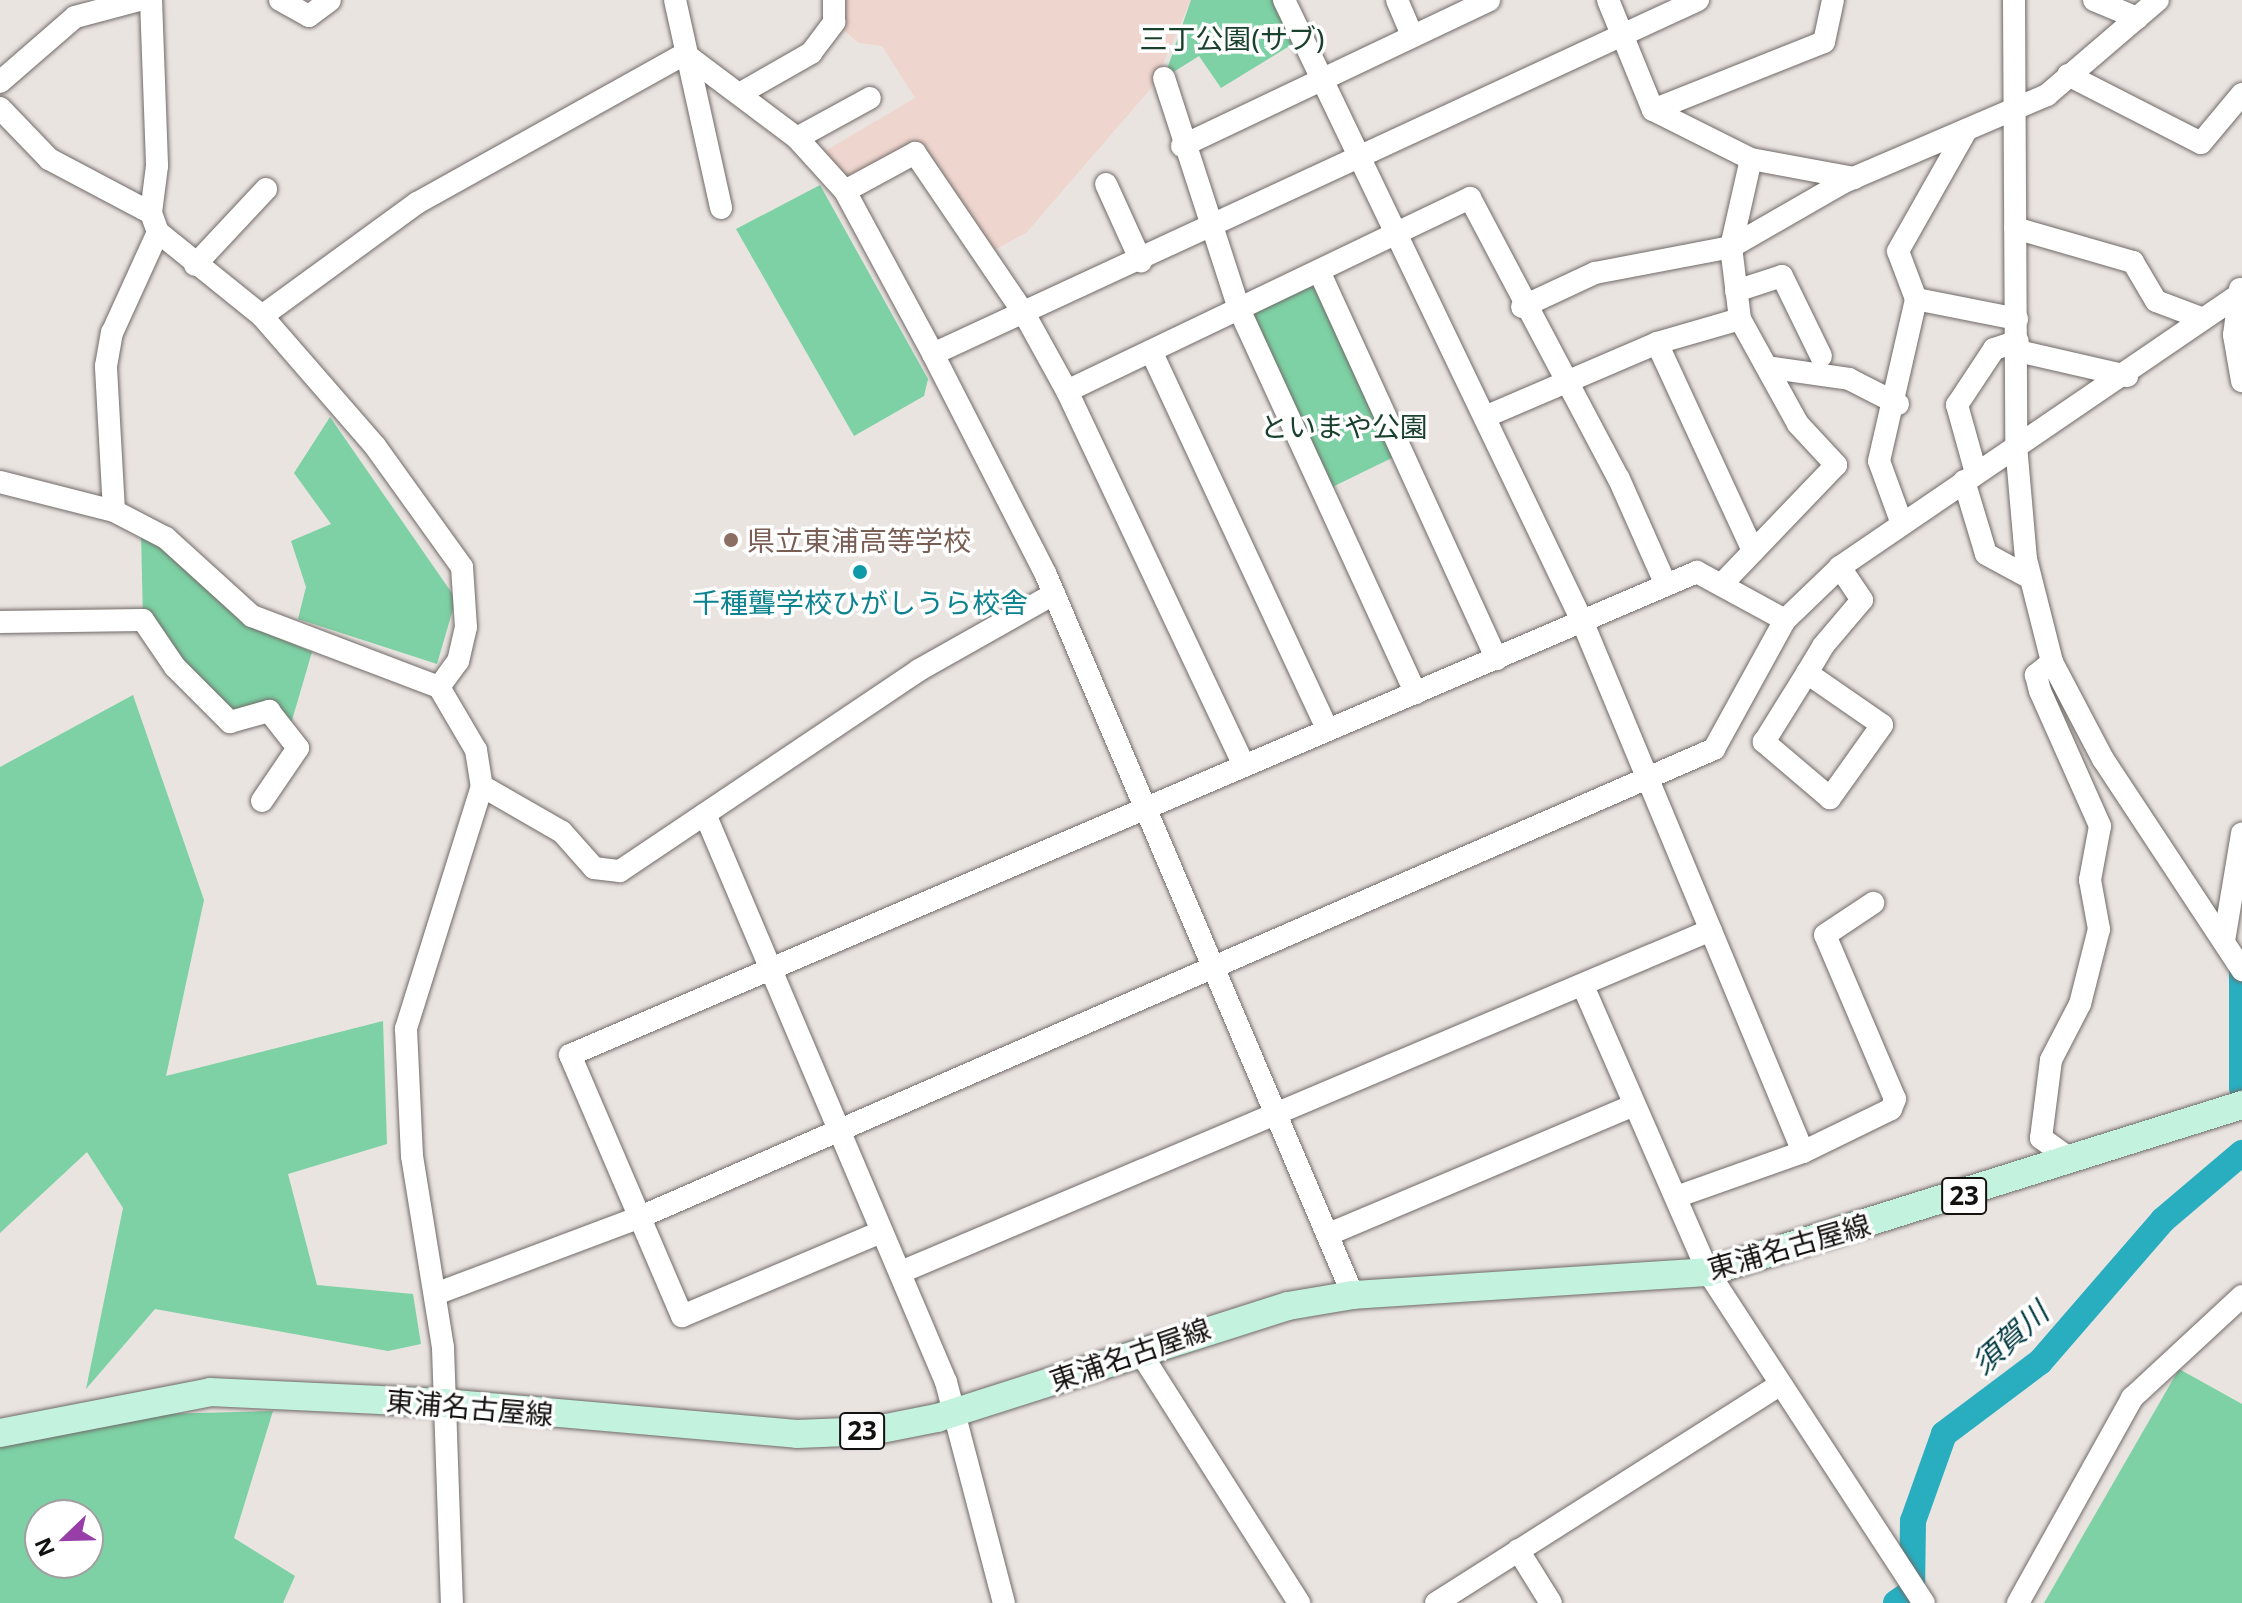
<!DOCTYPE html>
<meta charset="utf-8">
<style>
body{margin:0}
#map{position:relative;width:2242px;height:1603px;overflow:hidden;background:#eae4e1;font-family:"Noto Sans","Noto Sans JP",sans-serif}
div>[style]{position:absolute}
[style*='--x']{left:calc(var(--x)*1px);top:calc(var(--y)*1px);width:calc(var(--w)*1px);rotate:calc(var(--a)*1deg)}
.industrial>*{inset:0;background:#eed5cd}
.green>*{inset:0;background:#7dd1a4;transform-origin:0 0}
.river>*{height:26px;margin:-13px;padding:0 13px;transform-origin:13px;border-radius:13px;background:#29aec0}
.roads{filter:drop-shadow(0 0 2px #706a68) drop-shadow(0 0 2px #706a68)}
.minor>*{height:22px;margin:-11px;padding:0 11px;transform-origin:11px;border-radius:11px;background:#fff}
.major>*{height:28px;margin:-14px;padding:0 14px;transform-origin:14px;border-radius:14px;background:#c3f2de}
.dots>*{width:22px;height:22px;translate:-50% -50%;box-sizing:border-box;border:4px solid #fff;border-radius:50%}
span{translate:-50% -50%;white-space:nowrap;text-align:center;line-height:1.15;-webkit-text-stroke:7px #fff;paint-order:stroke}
.shield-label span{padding:2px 6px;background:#fff;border:2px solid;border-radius:6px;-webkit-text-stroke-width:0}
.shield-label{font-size:26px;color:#141211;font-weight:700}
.park-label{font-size:28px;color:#1a412e}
.education-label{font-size:28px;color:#785e54}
.left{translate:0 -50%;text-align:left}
.culture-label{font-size:28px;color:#0d838f}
.street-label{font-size:28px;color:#141211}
.water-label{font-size:30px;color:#003941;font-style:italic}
.north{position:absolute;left:24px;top:1499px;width:80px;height:80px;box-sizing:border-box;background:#fff;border:2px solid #a1a0a0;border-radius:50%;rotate:247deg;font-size:22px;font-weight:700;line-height:32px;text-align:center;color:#141211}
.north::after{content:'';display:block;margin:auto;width:28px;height:36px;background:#973ea9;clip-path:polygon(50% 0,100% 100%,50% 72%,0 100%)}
</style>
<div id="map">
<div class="industrial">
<i style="clip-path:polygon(834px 0,1191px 0,1153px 86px,1026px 233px,985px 255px,915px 153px,845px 191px,815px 157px,915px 98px,882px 46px,859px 43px,834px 22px)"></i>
</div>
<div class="green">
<i style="clip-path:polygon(1191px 0,1284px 0,1304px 37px,1221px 88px,1199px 56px,1164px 78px)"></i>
<i style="clip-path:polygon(820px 185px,928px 379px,924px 396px,854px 436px,736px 229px)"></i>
<i style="left:1319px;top:271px;width:200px;height:89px;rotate:64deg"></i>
<i style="clip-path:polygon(330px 417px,456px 599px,437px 664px,298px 619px,306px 587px,291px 541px,331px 524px,294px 473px)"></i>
<i style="clip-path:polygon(141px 533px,198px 575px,241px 622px,312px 652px,290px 727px,269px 711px,230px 722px,143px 620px)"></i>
<i style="clip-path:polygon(133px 695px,204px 900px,166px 1076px,383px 1021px,387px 1144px,288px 1174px,317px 1285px,413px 1294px,421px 1344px,388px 1351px,155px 1309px,86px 1389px,123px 1208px,87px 1152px,0 1233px,0 767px)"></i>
<i style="clip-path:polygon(2179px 1369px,2242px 1404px,2242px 1603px,2044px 1603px)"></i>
<i style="clip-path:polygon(evenodd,273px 1411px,234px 1538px,295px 1576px,283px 1603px,0 1603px,0 1436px,83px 1416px,273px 1411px,40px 1515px,88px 1515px,88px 1563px,40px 1563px,40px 1515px)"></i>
</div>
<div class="river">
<i style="--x:2242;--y:971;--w:117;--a:90"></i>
<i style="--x:1896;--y:1603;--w:19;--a:-35"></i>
<i style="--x:1912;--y:1592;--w:71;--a:-89.2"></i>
<i style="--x:1913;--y:1521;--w:92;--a:-70.4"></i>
<i style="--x:1944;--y:1434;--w:120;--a:-36.9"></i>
<i style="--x:2040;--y:1362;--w:188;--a:-49.1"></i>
<i style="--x:2163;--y:1220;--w:104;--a:-40.3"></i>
</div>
<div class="roads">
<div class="minor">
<i style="--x:151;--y:0;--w:166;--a:87.9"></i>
<i style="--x:157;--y:166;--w:47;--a:97.3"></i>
<i style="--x:151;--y:213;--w:20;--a:70"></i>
<i style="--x:158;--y:232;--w:134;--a:38.9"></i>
<i style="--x:262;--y:316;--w:172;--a:49"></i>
<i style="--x:375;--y:446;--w:149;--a:54.3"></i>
<i style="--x:462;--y:567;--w:60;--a:86.2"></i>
<i style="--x:466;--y:627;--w:35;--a:103"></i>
<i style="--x:458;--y:661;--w:32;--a:126"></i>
<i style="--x:280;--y:0;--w:33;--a:29"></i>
<i style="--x:309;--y:16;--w:26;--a:-37"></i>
<i style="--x:675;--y:0;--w:213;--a:77.5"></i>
<i style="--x:1284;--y:0;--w:691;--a:64.36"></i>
<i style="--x:1583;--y:623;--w:573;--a:67.42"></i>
<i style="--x:1397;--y:0;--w:39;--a:67"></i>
<i style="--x:1608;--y:0;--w:119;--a:67.8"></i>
<i style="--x:1653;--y:110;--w:184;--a:-21.7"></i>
<i style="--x:1824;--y:42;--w:43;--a:-77.9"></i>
<i style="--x:2014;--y:0;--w:445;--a:89.7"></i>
<i style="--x:2016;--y:445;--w:114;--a:85"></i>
<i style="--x:2026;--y:559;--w:106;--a:75.8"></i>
<i style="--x:2052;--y:662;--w:110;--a:62.3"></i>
<i style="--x:2103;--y:759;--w:253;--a:56.6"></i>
<i style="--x:2094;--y:0;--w:47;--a:22.7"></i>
<i style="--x:685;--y:54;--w:140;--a:36.9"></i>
<i style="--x:797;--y:138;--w:72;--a:47.8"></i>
<i style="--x:845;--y:191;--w:185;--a:61.6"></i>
<i style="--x:933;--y:354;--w:248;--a:62.9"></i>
<i style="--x:1046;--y:575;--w:783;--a:66.91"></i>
<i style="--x:2068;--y:75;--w:149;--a:27.1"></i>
<i style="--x:2201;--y:143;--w:64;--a:-50.1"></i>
<i style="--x:1164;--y:78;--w:243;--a:72"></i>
<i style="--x:1239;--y:309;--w:423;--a:65.3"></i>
<i style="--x:0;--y:82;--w:99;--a:-40.9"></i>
<i style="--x:75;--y:17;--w:66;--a:-14.9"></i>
<i style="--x:741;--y:93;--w:81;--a:-29.7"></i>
<i style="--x:811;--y:53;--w:39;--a:-53"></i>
<i style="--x:834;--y:22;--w:22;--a:-90"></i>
<i style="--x:0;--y:108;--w:71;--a:46.1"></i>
<i style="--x:49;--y:159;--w:115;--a:27.9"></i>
<i style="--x:1653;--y:110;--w:110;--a:26.6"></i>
<i style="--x:1751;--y:159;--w:105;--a:10.5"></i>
<i style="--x:797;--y:138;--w:83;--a:-28.7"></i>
<i style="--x:1182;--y:146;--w:340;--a:-25.4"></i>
<i style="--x:1106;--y:184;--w:85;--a:65.6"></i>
<i style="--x:845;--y:191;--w:80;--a:-28.5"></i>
<i style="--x:915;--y:153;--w:196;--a:55.8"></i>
<i style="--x:1025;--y:315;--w:87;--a:61.1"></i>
<i style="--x:1067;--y:391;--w:412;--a:64.7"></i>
<i style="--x:2015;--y:228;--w:123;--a:16.1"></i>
<i style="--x:2133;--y:262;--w:45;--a:59.5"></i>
<i style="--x:2156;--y:301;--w:48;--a:20.7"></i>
<i style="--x:195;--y:265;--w:104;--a:-46.9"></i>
<i style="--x:1319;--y:271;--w:427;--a:65.4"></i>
<i style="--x:2240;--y:289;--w:46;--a:97.4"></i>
<i style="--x:2234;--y:335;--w:47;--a:80.1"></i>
<i style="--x:1736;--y:291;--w:48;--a:-18.1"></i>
<i style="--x:1782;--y:276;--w:89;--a:64"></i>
<i style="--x:1916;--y:299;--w:103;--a:11.2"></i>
<i style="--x:1522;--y:307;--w:81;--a:-25"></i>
<i style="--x:1595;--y:273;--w:138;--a:-10.8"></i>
<i style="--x:1731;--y:247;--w:130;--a:-29.9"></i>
<i style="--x:1844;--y:182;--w:221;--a:-23.2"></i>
<i style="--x:2047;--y:95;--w:146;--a:-40.6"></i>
<i style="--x:262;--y:316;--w:192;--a:-36.1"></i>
<i style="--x:417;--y:203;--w:307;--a:-29.1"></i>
<i style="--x:1740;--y:319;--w:73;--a:-97.1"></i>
<i style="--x:1731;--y:247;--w:90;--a:-77.2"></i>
<i style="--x:1657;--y:343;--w:229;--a:65.2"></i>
<i style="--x:1151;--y:351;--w:418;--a:65"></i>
<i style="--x:2018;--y:351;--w:112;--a:12.9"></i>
<i style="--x:933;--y:354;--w:843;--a:-24.83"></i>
<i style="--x:1773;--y:368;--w:77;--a:8.2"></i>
<i style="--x:1849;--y:379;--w:55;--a:27"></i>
<i style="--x:1067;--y:391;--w:447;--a:-25.6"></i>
<i style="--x:1470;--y:198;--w:318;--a:62.1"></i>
<i style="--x:1619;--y:479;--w:116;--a:66.1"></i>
<i style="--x:1487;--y:416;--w:185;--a:-23.2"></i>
<i style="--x:1657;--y:343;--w:86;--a:-16.1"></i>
<i style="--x:1740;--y:319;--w:120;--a:61.1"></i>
<i style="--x:1798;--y:424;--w:56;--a:47.2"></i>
<i style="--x:1836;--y:465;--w:165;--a:133.8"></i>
<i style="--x:1976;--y:473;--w:71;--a:-105.6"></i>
<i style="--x:1957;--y:405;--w:67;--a:-56.5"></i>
<i style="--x:1994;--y:349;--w:25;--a:-18"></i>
<i style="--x:1964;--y:481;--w:76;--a:73.2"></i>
<i style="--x:1986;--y:554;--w:50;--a:28.6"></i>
<i style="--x:0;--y:482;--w:118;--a:14.3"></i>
<i style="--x:114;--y:511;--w:59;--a:27.4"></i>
<i style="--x:166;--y:538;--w:116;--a:42.2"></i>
<i style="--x:252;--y:616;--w:200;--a:20.8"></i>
<i style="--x:439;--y:687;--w:73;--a:59.6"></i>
<i style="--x:476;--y:750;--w:36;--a:81"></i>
<i style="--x:482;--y:786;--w:255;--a:107.4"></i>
<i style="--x:406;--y:1029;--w:127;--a:87.3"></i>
<i style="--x:412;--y:1156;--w:194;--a:80.8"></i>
<i style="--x:443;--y:1348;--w:255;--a:88"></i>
<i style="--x:114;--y:511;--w:145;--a:-93.2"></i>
<i style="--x:106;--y:366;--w:34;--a:-80"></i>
<i style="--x:112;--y:333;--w:111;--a:-65.5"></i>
<i style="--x:1902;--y:524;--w:67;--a:-110.1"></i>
<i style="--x:1879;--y:461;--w:166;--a:-77.1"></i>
<i style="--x:1916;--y:299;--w:51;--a:-110.6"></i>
<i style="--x:1898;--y:251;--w:138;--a:-60.5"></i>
<i style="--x:0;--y:622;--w:143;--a:-0.8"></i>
<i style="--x:143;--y:620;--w:57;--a:55.8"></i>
<i style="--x:175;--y:667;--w:78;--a:45"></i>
<i style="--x:230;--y:722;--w:41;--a:-15.8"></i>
<i style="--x:269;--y:711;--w:47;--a:51.9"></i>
<i style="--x:298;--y:748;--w:64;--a:124.2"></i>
<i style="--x:2052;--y:662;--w:21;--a:141"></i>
<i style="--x:2036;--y:675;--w:16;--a:76"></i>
<i style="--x:2040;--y:691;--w:148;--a:66"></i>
<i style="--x:2100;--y:826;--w:55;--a:100.5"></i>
<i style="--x:2090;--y:880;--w:50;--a:79.6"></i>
<i style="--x:2099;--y:929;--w:77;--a:104.2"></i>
<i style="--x:2080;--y:1004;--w:63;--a:117.4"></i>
<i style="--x:2051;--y:1060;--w:79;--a:97.3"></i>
<i style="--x:2041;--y:1138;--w:37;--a:36"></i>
<i style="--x:1807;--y:673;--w:91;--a:34.7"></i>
<i style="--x:1882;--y:725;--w:90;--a:125.5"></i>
<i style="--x:1830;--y:798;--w:87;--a:-139.7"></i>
<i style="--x:1764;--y:742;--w:81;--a:-58.1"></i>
<i style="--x:1807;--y:673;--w:31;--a:-59"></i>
<i style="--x:1823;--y:646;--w:60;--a:-49.7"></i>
<i style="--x:1862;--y:600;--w:40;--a:-124"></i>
<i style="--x:482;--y:786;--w:92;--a:29.9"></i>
<i style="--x:562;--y:832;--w:48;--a:48.4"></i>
<i style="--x:594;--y:868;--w:26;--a:7"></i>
<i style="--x:620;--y:871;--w:360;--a:-33.9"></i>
<i style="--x:919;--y:670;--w:155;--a:-29.4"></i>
<i style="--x:705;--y:814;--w:617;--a:67.01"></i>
<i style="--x:946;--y:1382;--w:228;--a:75.3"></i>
<i style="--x:2224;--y:941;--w:109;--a:-80.5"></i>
<i style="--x:1583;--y:986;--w:312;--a:66.4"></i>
<i style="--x:1708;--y:1272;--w:395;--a:56.9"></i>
<i style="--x:1676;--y:1197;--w:135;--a:-19.5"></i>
<i style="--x:1803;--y:1152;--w:98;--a:-26"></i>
<i style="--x:1891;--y:1109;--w:11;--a:-68"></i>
<i style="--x:1895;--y:1099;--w:178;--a:-113.1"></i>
<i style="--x:1825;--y:935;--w:58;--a:-33.7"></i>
<i style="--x:881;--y:1232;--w:216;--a:157.1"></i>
<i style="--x:682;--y:1316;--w:284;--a:-113.2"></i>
<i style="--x:570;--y:1055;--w:1226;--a:-23.2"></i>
<i style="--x:1697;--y:572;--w:100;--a:28.6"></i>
<i style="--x:1329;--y:1234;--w:329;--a:-22.9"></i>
<i style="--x:901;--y:1272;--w:879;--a:-22.89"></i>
<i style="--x:438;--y:1293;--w:214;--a:-20.6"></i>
<i style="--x:638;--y:1218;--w:1174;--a:-23.55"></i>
<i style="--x:1714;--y:749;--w:147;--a:-61.2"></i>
<i style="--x:1785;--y:620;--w:76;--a:-43.9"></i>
<i style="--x:1840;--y:567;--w:478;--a:-34.3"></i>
<i style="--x:1140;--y:1352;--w:297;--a:57.6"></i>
<i style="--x:1518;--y:1550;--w:62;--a:58.1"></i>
<i style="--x:1436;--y:1603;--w:404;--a:-32.4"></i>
<i style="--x:2018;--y:1603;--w:235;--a:-60.9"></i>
<i style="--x:2132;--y:1398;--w:150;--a:-42.8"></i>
</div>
<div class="major">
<i style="--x:0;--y:1433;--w:214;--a:-11"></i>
<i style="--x:210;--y:1392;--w:234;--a:2.7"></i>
<i style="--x:444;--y:1403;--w:354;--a:5"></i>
<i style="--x:797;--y:1434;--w:74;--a:-2.3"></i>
<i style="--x:871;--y:1431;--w:67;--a:-11.1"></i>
<i style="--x:937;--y:1418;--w:368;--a:-17.7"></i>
<i style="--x:1288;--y:1306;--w:66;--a:-9.6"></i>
<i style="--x:1353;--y:1295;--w:356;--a:-3.7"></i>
<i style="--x:1708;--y:1272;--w:560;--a:-17.37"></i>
</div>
</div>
<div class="dots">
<i style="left:731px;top:540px;background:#8d6e63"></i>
<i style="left:860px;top:572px;background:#0f9aa8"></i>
</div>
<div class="shield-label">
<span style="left:1964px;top:1196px">23</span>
<span style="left:862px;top:1431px">23</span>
</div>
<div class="park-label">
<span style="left:1232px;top:38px">三丁公園(サブ)</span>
<span style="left:1344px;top:426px">といまや公園</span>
</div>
<div class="education-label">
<span class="left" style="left:747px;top:540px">県立東浦高等学校</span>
</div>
<div class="culture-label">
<span style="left:860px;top:602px">千種聾学校ひがしうら校舎</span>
</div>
<div class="street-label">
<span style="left:1789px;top:1246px;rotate:-16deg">東浦名古屋線</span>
<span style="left:1130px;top:1354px;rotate:-19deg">東浦名古屋線</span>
<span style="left:470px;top:1407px;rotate:5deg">東浦名古屋線</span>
</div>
<div class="water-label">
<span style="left:2010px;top:1338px;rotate:-42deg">須賀川</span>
</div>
<div class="north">N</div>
</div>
